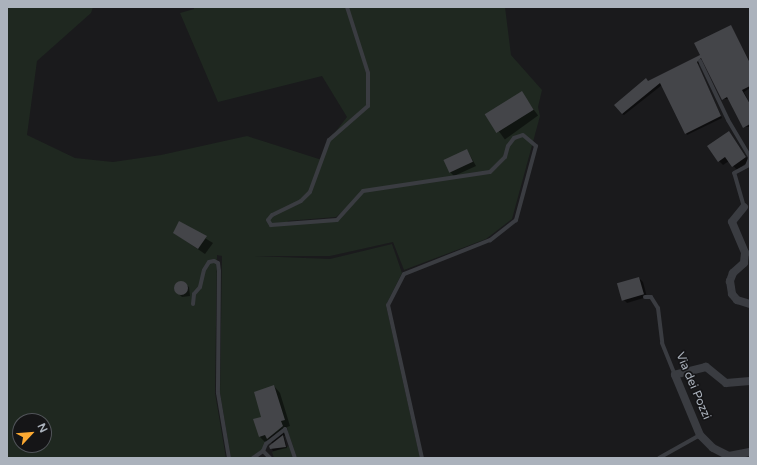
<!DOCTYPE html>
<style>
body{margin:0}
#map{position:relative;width:757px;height:465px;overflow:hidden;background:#1a1a1c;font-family:"Varela Round",sans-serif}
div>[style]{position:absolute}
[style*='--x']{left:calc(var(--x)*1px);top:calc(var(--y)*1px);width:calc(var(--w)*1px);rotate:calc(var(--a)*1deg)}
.green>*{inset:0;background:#1f2820}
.shadow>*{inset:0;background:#0007;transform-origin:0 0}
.building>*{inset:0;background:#444549;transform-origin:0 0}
.round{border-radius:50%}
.service>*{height:4px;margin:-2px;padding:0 2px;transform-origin:2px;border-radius:2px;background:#3a3c41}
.minor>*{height:8px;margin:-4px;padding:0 4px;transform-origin:4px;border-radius:4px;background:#3a3c41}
span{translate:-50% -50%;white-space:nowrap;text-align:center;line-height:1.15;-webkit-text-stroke:3.5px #151517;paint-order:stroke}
.street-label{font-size:12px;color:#abb2bc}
.frame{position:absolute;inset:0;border:8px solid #abb2bc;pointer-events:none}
.north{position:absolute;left:12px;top:413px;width:40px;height:40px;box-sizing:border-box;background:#151517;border:1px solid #515459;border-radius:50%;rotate:64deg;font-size:11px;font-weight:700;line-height:16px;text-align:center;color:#abb2bc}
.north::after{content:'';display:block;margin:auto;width:14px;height:18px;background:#fca932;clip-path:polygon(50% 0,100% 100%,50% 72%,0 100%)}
</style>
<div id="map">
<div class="green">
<i style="clip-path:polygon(evenodd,7px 7px,93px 7px,91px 13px,37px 61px,27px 135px,75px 158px,113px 162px,161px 155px,247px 136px,322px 160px,329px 140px,347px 117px,322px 76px,218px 102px,180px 13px,194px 9px,194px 7px,505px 7px,511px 55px,542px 90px,538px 107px,540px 116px,512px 219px,486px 239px,404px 270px,393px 242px,330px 256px,253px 256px,330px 259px,392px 244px,402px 273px,386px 305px,420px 458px,297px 458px,286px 426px,270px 437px,262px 450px,250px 458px,231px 458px,220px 393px,222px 256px,217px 255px,215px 393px,226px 458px,7px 458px,7px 7px,349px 206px,337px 220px,293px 224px,287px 221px,336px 217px,349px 206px,7px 7px,20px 421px,44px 421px,44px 445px,20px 445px,20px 421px)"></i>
<i style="clip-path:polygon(289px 446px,293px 458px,274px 458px,272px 452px)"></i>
</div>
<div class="shadow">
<i style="clip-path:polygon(731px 26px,750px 62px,750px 88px,744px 92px,750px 104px,750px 127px,744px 127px,729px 99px,723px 99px,705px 61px,701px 59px,698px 65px,722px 118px,687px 135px,662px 85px,624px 115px,622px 114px,648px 82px,701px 56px)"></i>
<i style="left:521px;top:92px;width:29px;height:41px;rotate:54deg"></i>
<i style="clip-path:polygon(729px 132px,749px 161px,737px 170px,729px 161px,723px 165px,719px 161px)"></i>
<i style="clip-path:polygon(467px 150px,476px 166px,454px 176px,450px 172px)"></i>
<i style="clip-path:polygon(180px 223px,213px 243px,205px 254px,174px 233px)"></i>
<i style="clip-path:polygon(639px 278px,643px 282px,647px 297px,627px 303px,623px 299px)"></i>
<i style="clip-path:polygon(181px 282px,189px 287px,190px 296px,182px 297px,178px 293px,175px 288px)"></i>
<i style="clip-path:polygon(274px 386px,280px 393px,290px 426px,287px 427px,288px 433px,284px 436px,287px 448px,273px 451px,270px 446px,273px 444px,270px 441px,266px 443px,260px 437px,254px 420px,263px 417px)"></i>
</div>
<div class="building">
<i style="clip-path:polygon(731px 25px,750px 63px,750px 86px,742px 90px,750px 104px,750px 124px,743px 128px,727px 97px,722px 100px,701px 58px,697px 62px,721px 116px,685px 134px,660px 83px,622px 114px,614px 105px,646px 78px,648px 81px,700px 55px,694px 43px)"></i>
<i style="left:522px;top:91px;width:22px;height:44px;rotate:58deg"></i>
<i style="clip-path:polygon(729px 131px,746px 157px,732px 167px,725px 157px,718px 162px,707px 146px)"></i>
<i style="left:467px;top:149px;width:14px;height:26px;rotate:65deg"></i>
<i style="clip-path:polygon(179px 221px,207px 236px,198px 249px,173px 233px)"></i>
<i style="left:639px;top:277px;width:18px;height:23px;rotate:74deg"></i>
<i class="round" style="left:174px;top:281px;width:14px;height:14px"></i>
<i style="clip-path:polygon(274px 385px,285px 420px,281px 421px,283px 426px,267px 439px,265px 435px,259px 437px,253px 419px,261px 417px,254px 392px)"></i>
<i style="clip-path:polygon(283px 435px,286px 447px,270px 449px,269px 446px)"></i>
</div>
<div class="service">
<i style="--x:347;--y:7;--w:69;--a:72.3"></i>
<i style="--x:368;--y:73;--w:33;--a:90"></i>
<i style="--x:368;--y:106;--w:52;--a:138.9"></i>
<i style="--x:329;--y:140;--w:55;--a:110.1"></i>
<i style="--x:310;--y:192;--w:13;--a:135"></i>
<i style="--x:301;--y:201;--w:32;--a:154"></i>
<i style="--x:272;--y:215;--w:6;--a:129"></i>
<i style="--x:268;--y:220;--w:6;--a:59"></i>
<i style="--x:271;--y:225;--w:66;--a:-4.3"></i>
<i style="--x:337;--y:220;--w:39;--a:-48"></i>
<i style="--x:363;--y:191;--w:128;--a:-8.5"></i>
<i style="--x:490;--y:172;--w:21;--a:-45"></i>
<i style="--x:505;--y:157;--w:11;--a:-75"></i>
<i style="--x:508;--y:146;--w:10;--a:-53"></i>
<i style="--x:514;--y:138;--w:9;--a:-18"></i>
<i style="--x:523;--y:135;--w:17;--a:40"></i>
<i style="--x:536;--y:146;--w:77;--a:105.1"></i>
<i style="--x:516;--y:220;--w:33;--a:142"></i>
<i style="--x:490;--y:240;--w:92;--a:158.4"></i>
<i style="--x:404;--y:274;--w:35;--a:117"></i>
<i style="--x:388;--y:305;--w:157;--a:77.5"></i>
<i style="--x:700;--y:61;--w:65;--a:64.6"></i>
<i style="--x:728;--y:120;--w:43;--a:59.3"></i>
<i style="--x:744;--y:207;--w:35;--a:-106"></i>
<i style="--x:734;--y:173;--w:15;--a:-28"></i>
<i style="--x:747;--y:166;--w:9;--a:-69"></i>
<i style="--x:645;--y:297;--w:6;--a:0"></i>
<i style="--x:651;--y:297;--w:13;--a:58"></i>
<i style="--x:658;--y:308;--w:35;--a:83"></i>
<i style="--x:662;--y:343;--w:35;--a:68"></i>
<i style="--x:193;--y:304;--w:10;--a:-84"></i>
<i style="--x:194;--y:294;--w:9;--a:-49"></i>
<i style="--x:200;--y:287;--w:17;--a:-77"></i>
<i style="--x:204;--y:270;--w:9;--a:-58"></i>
<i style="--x:209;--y:262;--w:5;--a:-11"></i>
<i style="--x:214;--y:261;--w:4;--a:27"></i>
<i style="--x:218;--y:263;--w:8;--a:83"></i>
<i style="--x:219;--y:271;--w:122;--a:90.5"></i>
<i style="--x:218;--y:393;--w:66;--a:80.4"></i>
<i style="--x:253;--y:458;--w:12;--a:-35"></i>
<i style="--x:270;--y:458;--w:10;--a:-135"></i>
<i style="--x:263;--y:451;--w:8;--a:-67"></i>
<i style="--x:266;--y:444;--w:24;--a:-38"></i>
<i style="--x:285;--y:429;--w:31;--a:71"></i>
<i style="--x:659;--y:458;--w:47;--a:-29.3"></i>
</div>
<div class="minor">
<i style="--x:744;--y:207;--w:19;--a:129"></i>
<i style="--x:732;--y:222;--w:34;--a:67"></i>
<i style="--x:745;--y:253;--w:10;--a:96"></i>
<i style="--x:744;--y:263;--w:15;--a:138"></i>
<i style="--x:733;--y:273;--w:9;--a:111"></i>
<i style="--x:730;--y:281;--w:13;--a:81"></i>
<i style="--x:732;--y:294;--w:8;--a:50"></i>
<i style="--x:737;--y:300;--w:14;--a:17"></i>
<i style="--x:750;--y:381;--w:24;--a:175"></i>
<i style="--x:726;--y:383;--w:26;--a:-141"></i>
<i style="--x:706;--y:367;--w:32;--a:166"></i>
<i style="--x:675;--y:375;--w:65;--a:67.4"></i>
<i style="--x:700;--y:435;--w:18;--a:45"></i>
<i style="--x:713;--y:448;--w:18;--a:27"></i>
<i style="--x:729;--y:456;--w:21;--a:-11"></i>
</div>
<div class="street-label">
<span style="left:693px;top:386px;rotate:67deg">Via dei Pozzi</span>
</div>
<div class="frame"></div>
<div class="north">N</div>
</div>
